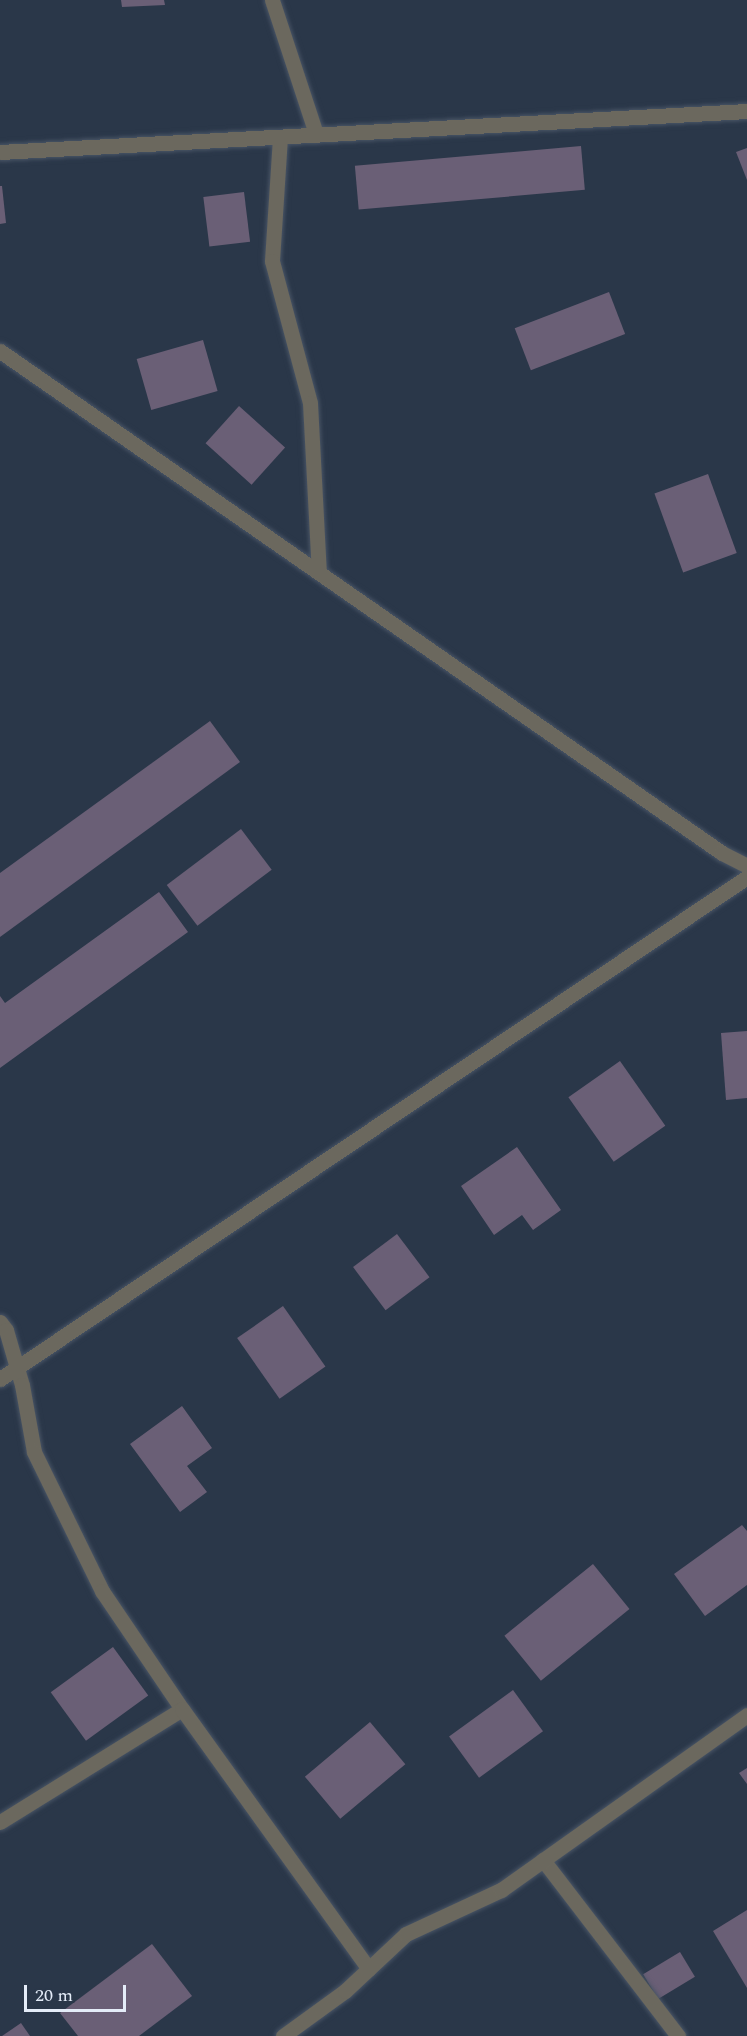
<!DOCTYPE html>
<style>
body{margin:0}
#map{position:relative;width:747px;height:2036px;overflow:hidden;background:#2a3749;font-family:Spectral,serif}
div>[style]{position:absolute}
[style*='--x']{left:calc(var(--x)*1px);top:calc(var(--y)*1px);width:calc(var(--w)*1px);rotate:calc(var(--a)*1deg)}
.building>*{inset:0;background:#6a5f76;transform-origin:0 0}
.roads{filter:drop-shadow(0 0 2px #485465) drop-shadow(0 0 2px #485465)}
.minor>*{height:15px;margin:-7.5px;padding:0 7.5px;transform-origin:7.5px;border-radius:7.5px;background:#6b685e}
span{translate:-50% -50%;white-space:nowrap;text-align:center;line-height:1.15;-webkit-text-stroke:4.5px #2a3749;paint-order:stroke}
.scale{position:absolute;left:24px;top:1985px;width:102px;height:27px;box-sizing:border-box;border:3px solid #e4ecf8;border-top:0;padding-left:8px;font-size:18px;line-height:21px;white-space:nowrap;color:#e4ecf8;-webkit-text-stroke:4px #2a3749;paint-order:stroke}
</style>
<div id="map">
<div class="building">
<i style="clip-path:polygon(121px 0,164px 0,165px 5px,122px 7px)"></i>
<i style="left:581px;top:146px;width:44px;height:227px;rotate:85deg"></i>
<i style="clip-path:polygon(747px 148px,747px 180px,736px 152px)"></i>
<i style="clip-path:polygon(0 186px,2px 186px,6px 223px,0 224px)"></i>
<i style="left:244px;top:192px;width:50px;height:41px;rotate:83deg"></i>
<i style="left:609px;top:292px;width:45px;height:101px;rotate:69deg"></i>
<i style="left:203px;top:340px;width:53px;height:69px;rotate:74deg"></i>
<i style="left:239px;top:406px;width:62px;height:50px;rotate:42deg"></i>
<i style="left:708px;top:474px;width:84px;height:57px;rotate:70deg"></i>
<i style="clip-path:polygon(210px 721px,240px 762px,0 937px,0 873px)"></i>
<i style="left:241px;top:829px;width:51px;height:93px;rotate:53deg"></i>
<i style="clip-path:polygon(159px 892px,188px 932px,0 1068px,0 996px,5px 1003px)"></i>
<i style="clip-path:polygon(747px 1031px,747px 1098px,726px 1100px,721px 1033px)"></i>
<i style="left:620px;top:1061px;width:79px;height:63px;rotate:55deg"></i>
<i style="clip-path:polygon(517px 1147px,561px 1210px,533px 1230px,522px 1215px,494px 1235px,461px 1186px)"></i>
<i style="left:397px;top:1234px;width:54px;height:55px;rotate:53deg"></i>
<i style="left:283px;top:1306px;width:74px;height:56px;rotate:55deg"></i>
<i style="clip-path:polygon(182px 1406px,212px 1448px,187px 1466px,207px 1492px,180px 1512px,130px 1444px)"></i>
<i style="clip-path:polygon(742px 1525px,747px 1531px,747px 1585px,705px 1616px,674px 1574px)"></i>
<i style="left:593px;top:1564px;width:58px;height:114px;rotate:51deg"></i>
<i style="left:113px;top:1647px;width:60px;height:77px;rotate:54deg"></i>
<i style="left:513px;top:1690px;width:51px;height:79px;rotate:54deg"></i>
<i style="left:370px;top:1722px;width:55px;height:85px;rotate:50deg"></i>
<i style="clip-path:polygon(747px 1768px,747px 1784px,739px 1773px)"></i>
<i style="clip-path:polygon(747px 1910px,747px 1988px,713px 1931px)"></i>
<i style="clip-path:polygon(152px 1944px,192px 1996px,139px 2036px,78px 2036px,60px 2013px)"></i>
<i style="left:680px;top:1952px;width:29px;height:43px;rotate:59deg"></i>
<i style="clip-path:polygon(21px 2023px,30px 2036px,2px 2036px)"></i>
</div>
<div class="roads">
<div class="minor">
<i style="--x:272;--y:0;--w:141;--a:71.8"></i>
<i style="--x:280;--y:137;--w:124;--a:93.7"></i>
<i style="--x:272;--y:261;--w:147;--a:75"></i>
<i style="--x:310;--y:403;--w:170;--a:87"></i>
<i style="--x:0;--y:152;--w:748;--a:-3.14"></i>
<i style="--x:0;--y:351;--w:879;--a:34.81"></i>
<i style="--x:722;--y:853;--w:28;--a:27"></i>
<i style="--x:0;--y:1322;--w:10;--a:53"></i>
<i style="--x:6;--y:1330;--w:57;--a:73.8"></i>
<i style="--x:22;--y:1385;--w:68;--a:79.8"></i>
<i style="--x:34;--y:1452;--w:155;--a:63.9"></i>
<i style="--x:102;--y:1591;--w:143;--a:55.9"></i>
<i style="--x:0;--y:1379;--w:900;--a:-33.9"></i>
<i style="--x:0;--y:1822;--w:214;--a:-31.8"></i>
<i style="--x:182;--y:1709;--w:320;--a:54.3"></i>
<i style="--x:543;--y:1860;--w:222;--a:52.5"></i>
<i style="--x:283;--y:2036;--w:77;--a:-36"></i>
<i style="--x:345;--y:1991;--w:83;--a:-43.1"></i>
<i style="--x:406;--y:1934;--w:105;--a:-24.9"></i>
<i style="--x:501;--y:1890;--w:302;--a:-35.4"></i>
</div>
</div>
<div class="scale">20 m</div>
</div>
